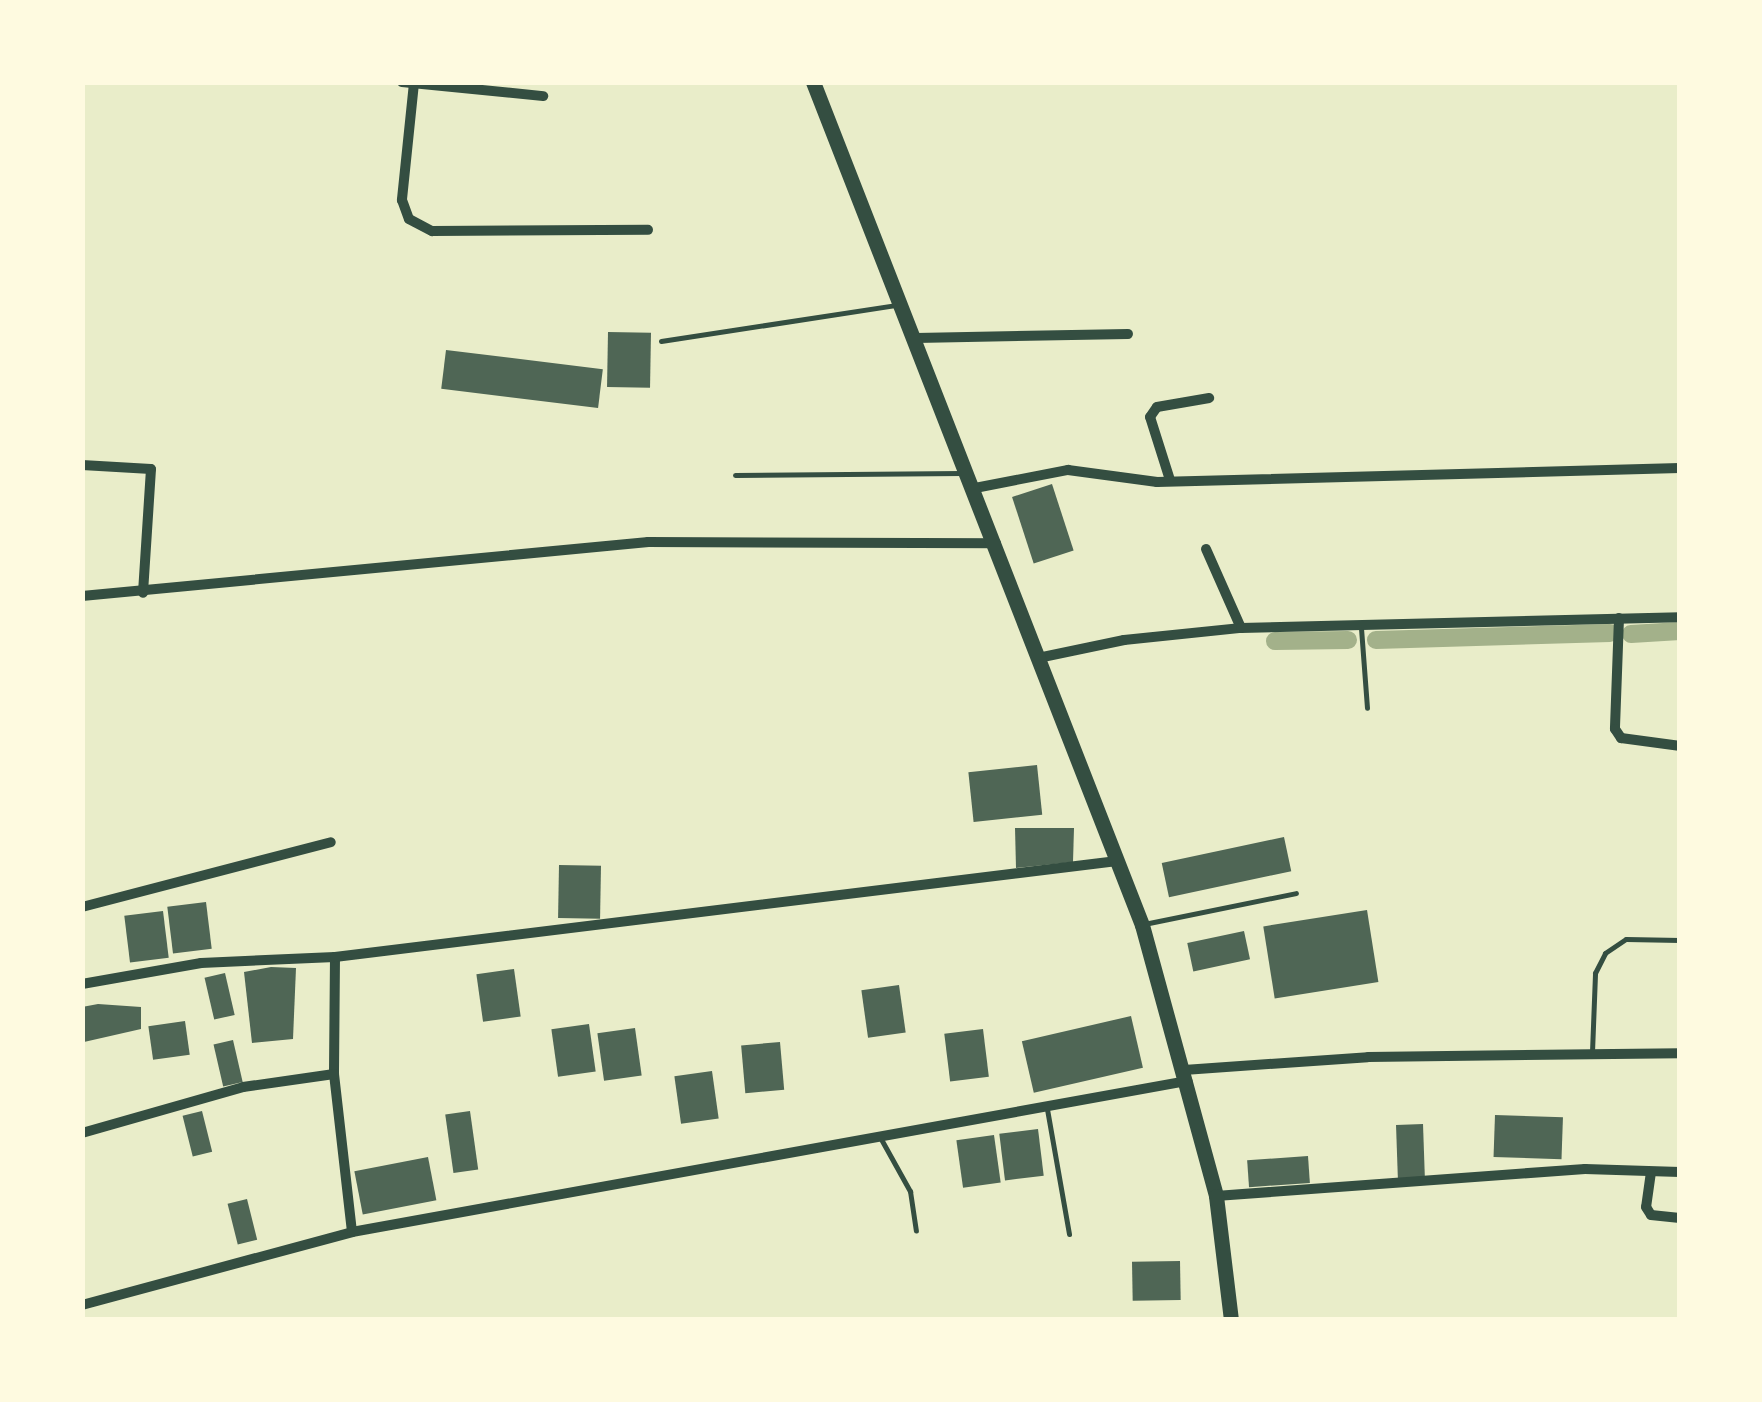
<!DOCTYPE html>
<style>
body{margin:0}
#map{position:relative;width:1762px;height:1402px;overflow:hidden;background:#e9edc9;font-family:"Roboto Condensed",sans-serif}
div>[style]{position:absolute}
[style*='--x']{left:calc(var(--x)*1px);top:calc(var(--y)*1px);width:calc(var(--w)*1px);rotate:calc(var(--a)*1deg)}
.canal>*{height:18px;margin:-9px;padding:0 9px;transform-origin:9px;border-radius:9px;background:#a3b18a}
.building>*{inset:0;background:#4f6655;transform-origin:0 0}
.service>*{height:5px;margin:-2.5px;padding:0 2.5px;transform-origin:2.5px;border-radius:2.5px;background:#344e41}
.minor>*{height:10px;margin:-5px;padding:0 5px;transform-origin:5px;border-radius:5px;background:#344e41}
.primary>*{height:15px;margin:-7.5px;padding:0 7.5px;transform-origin:7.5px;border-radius:7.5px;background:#344e41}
span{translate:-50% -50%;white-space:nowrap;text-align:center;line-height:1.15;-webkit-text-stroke:8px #fefae0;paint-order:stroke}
.frame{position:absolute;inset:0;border:85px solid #fefae0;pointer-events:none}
</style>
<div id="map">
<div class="canal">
<i style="--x:1631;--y:634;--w:49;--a:-3.5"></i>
<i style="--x:1376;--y:640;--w:234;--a:-1.7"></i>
<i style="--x:1275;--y:641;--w:73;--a:-0.8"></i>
</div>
<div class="building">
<i style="left:608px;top:332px;width:43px;height:55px;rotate:1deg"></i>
<i style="left:446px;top:350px;width:158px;height:39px;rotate:7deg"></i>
<i style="left:1052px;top:484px;width:70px;height:42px;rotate:72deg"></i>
<i style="left:1037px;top:765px;width:50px;height:69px;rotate:84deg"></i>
<i style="clip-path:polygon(1015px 828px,1074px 828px,1073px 862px,1016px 868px)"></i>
<i style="left:1284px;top:837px;width:35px;height:125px;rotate:78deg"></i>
<i style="left:559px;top:865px;width:42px;height:53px;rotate:1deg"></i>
<i style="left:206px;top:902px;width:47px;height:39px;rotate:83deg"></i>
<i style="left:1367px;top:910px;width:73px;height:105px;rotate:81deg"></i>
<i style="left:163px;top:911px;width:47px;height:39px;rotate:83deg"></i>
<i style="left:1244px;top:931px;width:29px;height:58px;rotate:78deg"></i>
<i style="clip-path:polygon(271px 967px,296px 968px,293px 1039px,252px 1043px,244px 972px)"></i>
<i style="left:514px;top:969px;width:48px;height:38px;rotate:82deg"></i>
<i style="left:225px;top:973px;width:43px;height:21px;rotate:77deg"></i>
<i style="left:899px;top:985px;width:48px;height:38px;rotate:82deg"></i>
<i style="clip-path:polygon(98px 1004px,141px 1007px,141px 1029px,84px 1042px,82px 1007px)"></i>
<i style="left:1131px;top:1016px;width:53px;height:112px;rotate:77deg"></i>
<i style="left:185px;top:1021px;width:34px;height:37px;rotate:82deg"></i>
<i style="left:589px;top:1024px;width:48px;height:38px;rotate:82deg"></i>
<i style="left:635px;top:1028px;width:48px;height:38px;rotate:82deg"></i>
<i style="left:983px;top:1029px;width:48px;height:39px;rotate:83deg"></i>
<i style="left:233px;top:1040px;width:43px;height:20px;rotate:77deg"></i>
<i style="left:780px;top:1042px;width:48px;height:39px;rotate:85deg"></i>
<i style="left:712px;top:1071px;width:48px;height:38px;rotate:82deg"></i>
<i style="left:202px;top:1111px;width:42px;height:20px;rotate:76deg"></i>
<i style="left:470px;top:1111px;width:59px;height:25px;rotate:82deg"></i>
<i style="left:1495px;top:1115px;width:68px;height:42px;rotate:2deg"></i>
<i style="left:1423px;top:1124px;width:54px;height:27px;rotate:88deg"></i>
<i style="left:1038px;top:1129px;width:47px;height:39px;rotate:83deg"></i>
<i style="left:994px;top:1135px;width:48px;height:38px;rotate:82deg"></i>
<i style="left:1308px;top:1156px;width:27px;height:61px;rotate:86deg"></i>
<i style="left:428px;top:1157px;width:44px;height:75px;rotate:79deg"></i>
<i style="left:247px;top:1199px;width:42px;height:20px;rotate:76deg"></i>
<i style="left:1180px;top:1261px;width:39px;height:48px;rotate:89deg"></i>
</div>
<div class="service">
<i style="--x:661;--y:341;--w:237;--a:-8.7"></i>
<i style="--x:735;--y:475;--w:227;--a:-0.5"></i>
<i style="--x:1361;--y:628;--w:80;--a:85.7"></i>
<i style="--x:1144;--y:924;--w:155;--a:-11.5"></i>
<i style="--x:1592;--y:1052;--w:79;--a:-87.8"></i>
<i style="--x:1595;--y:973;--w:22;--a:-63"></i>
<i style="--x:1605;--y:953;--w:25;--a:-34"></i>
<i style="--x:1626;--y:939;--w:54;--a:1.1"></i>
<i style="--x:1047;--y:1109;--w:127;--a:80"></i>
<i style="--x:881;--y:1139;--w:60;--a:60.9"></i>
<i style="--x:910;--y:1191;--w:40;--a:81.5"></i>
</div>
<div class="minor">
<i style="--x:402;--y:82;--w:142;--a:5.7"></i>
<i style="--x:414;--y:83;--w:118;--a:95.9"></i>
<i style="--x:402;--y:200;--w:20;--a:70"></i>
<i style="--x:409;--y:219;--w:26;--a:28"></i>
<i style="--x:432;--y:231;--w:216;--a:-0.3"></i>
<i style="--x:916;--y:338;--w:212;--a:-1.1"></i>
<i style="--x:82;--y:465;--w:69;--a:3.3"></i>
<i style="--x:151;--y:469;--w:124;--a:93.7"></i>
<i style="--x:1170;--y:480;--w:66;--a:-107.6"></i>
<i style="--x:1150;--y:417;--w:12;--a:-55"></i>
<i style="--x:1157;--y:407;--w:53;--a:-9.8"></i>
<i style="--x:975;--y:488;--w:95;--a:-11"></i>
<i style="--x:1068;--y:470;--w:90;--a:7.7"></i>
<i style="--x:1157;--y:482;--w:523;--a:-1.53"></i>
<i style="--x:1206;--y:549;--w:86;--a:66.1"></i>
<i style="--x:82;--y:596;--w:569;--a:-5.45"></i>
<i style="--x:648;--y:542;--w:348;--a:0.2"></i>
<i style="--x:1619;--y:618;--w:111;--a:92.1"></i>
<i style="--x:1615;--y:729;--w:11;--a:56"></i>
<i style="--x:1621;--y:738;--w:60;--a:7.7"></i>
<i style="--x:1038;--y:658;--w:88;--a:-11.8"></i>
<i style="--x:1124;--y:640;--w:118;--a:-5.9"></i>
<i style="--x:1241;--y:628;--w:439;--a:-1.4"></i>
<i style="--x:82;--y:907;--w:257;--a:-14.6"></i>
<i style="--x:335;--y:957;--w:117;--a:90.5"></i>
<i style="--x:334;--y:1074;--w:159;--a:83.5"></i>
<i style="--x:82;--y:984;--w:121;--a:-10"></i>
<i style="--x:201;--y:963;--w:134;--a:-2.6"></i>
<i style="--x:335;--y:957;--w:788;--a:-7"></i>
<i style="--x:1184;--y:1070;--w:184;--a:-4"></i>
<i style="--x:1368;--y:1057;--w:312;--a:-0.7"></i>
<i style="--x:82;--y:1133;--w:167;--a:-15.9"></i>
<i style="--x:243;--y:1087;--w:92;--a:-8.1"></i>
<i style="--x:1651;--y:1172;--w:35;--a:98"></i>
<i style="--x:1646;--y:1207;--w:9;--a:58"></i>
<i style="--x:1651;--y:1215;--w:29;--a:6"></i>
<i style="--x:1216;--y:1196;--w:370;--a:-4.2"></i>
<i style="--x:1585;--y:1169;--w:95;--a:1.8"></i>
<i style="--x:82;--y:1305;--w:280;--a:-15.1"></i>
<i style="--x:352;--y:1232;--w:849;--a:-10.25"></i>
</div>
<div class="primary">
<i style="--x:813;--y:82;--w:905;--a:68.68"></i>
<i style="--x:1142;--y:925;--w:281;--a:74.7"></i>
<i style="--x:1216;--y:1196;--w:125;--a:83.1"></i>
</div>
<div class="frame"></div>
</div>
